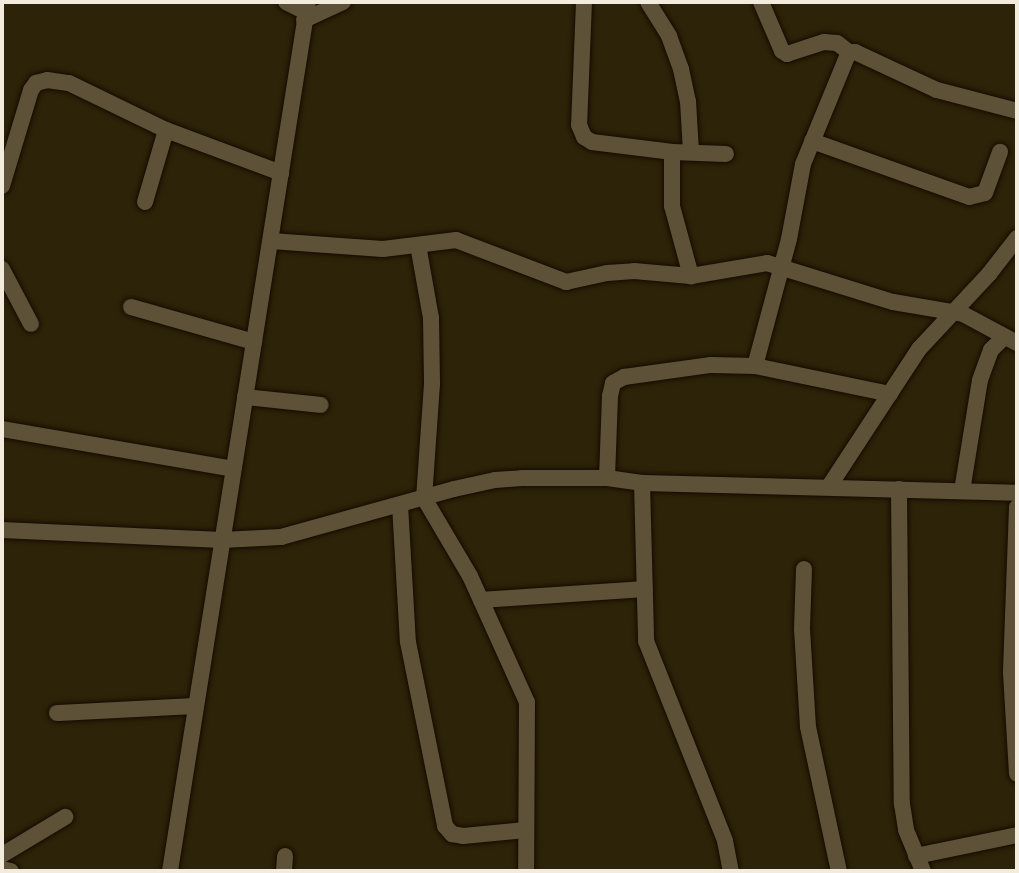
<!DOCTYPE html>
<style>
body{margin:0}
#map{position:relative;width:1019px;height:873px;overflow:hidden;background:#2d2308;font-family:"Alegreya Sans",sans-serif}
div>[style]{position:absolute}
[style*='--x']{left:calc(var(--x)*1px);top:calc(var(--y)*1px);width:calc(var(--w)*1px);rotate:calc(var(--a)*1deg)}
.roads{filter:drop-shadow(0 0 2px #150b00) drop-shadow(0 0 2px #150b00)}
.minor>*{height:16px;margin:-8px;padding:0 8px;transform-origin:8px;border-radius:8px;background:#5d5237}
span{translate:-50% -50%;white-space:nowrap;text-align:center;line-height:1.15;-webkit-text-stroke:8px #231901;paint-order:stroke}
.frame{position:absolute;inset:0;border:4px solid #f3ecdd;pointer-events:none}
</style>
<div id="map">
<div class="roads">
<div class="minor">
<i style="--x:286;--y:2;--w:22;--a:27"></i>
<i style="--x:584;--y:2;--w:123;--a:92.3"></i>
<i style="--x:579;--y:125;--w:13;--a:67"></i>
<i style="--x:584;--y:137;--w:9;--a:32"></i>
<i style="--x:592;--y:142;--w:81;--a:7.1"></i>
<i style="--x:672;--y:152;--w:54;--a:2.1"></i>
<i style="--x:648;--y:2;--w:40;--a:58"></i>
<i style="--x:669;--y:36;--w:35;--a:70"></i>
<i style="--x:681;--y:69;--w:33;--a:78"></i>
<i style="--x:688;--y:101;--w:51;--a:86.6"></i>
<i style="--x:761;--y:2;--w:53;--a:66.8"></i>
<i style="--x:782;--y:51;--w:6;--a:31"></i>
<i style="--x:787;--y:54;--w:39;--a:-18"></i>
<i style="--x:824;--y:42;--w:13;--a:4"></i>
<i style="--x:837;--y:43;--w:15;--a:37"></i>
<i style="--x:849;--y:52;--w:6;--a:0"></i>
<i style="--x:855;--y:52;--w:90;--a:24.9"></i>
<i style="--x:937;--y:90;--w:83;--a:14.7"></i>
<i style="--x:304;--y:20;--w:43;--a:-24.8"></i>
<i style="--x:812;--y:141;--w:167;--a:19.6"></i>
<i style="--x:969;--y:197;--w:16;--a:-14"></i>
<i style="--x:985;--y:193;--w:44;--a:-69.9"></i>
<i style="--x:672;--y:152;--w:54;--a:90"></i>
<i style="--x:672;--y:206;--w:73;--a:74.8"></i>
<i style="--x:2;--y:186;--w:100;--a:-73.2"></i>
<i style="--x:31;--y:90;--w:9;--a:-54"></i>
<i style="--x:36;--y:83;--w:11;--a:-15"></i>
<i style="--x:47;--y:80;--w:22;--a:8"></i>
<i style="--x:69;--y:83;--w:108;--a:25.9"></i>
<i style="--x:166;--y:130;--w:123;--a:20.5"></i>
<i style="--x:145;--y:202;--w:75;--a:-73.7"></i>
<i style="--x:271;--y:241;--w:112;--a:4.1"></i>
<i style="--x:383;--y:249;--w:74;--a:-7"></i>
<i style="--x:456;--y:240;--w:118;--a:20.9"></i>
<i style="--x:566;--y:282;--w:42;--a:-12.4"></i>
<i style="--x:607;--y:273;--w:27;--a:-4"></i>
<i style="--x:634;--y:271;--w:57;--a:5"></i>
<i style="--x:691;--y:276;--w:77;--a:-9.7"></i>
<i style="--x:767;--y:263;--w:132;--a:17.2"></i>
<i style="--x:893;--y:302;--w:71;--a:9.7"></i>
<i style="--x:963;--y:314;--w:61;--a:28.2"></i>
<i style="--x:418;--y:245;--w:74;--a:79.9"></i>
<i style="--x:431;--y:318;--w:66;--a:89.1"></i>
<i style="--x:432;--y:384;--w:114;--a:94"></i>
<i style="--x:424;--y:498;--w:91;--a:59.5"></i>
<i style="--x:470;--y:576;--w:138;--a:65.7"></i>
<i style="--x:527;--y:702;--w:169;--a:90.3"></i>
<i style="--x:2;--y:269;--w:62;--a:62.2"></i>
<i style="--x:131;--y:307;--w:128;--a:15.9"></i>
<i style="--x:755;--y:366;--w:131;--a:-75"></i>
<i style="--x:789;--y:239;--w:76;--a:-79.4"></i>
<i style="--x:803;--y:164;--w:121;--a:-67.7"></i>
<i style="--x:245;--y:397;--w:76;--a:6"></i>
<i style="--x:2;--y:429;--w:234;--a:9.8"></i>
<i style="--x:607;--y:478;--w:82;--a:-87.9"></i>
<i style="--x:610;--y:396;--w:13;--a:-77"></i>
<i style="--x:613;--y:383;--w:13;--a:-29"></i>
<i style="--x:624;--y:377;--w:88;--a:-7.9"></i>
<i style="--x:711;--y:365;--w:44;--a:1.3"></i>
<i style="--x:755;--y:366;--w:138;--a:11.7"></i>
<i style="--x:642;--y:483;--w:158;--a:88.5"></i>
<i style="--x:646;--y:641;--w:215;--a:68.4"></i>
<i style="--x:725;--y:841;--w:31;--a:79"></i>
<i style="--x:830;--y:485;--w:163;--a:-56.8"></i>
<i style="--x:919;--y:349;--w:103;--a:-47"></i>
<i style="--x:989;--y:274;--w:46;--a:-52.1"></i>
<i style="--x:899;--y:489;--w:315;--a:89.5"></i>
<i style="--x:902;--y:804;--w:26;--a:81"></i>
<i style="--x:906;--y:830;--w:44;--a:67.5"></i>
<i style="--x:962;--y:491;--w:112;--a:-80.8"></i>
<i style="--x:980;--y:380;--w:32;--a:-70"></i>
<i style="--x:991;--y:350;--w:18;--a:-45"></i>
<i style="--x:400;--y:505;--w:137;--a:86.7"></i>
<i style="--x:408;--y:642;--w:188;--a:78.6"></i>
<i style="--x:445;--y:826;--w:11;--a:49"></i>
<i style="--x:452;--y:834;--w:11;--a:10"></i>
<i style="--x:463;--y:836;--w:63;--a:-5.4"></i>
<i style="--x:1017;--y:507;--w:166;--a:92.1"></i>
<i style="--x:1011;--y:673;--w:101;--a:86.6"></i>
<i style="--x:2;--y:530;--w:220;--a:2.6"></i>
<i style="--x:222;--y:540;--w:59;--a:-2.9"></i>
<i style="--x:281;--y:537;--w:180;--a:-15.5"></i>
<i style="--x:454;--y:489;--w:42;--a:-12.4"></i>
<i style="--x:495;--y:480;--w:27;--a:-4"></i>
<i style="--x:522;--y:478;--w:85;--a:0"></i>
<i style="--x:607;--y:478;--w:35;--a:8"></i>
<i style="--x:642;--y:483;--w:375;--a:1.5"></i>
<i style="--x:804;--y:569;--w:60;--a:91.9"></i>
<i style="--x:802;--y:629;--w:98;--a:86.5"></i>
<i style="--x:808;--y:727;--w:147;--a:77.9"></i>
<i style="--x:481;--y:600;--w:164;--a:-3.8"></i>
<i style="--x:57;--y:713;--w:139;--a:-2.9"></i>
<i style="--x:2;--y:855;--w:74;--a:-31.1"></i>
<i style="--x:916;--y:856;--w:103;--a:-11.7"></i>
<i style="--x:2;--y:869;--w:9;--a:13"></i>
<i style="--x:170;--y:871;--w:880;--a:-80.98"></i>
<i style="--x:284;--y:871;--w:15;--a:-86"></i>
</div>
</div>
<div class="frame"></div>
</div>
